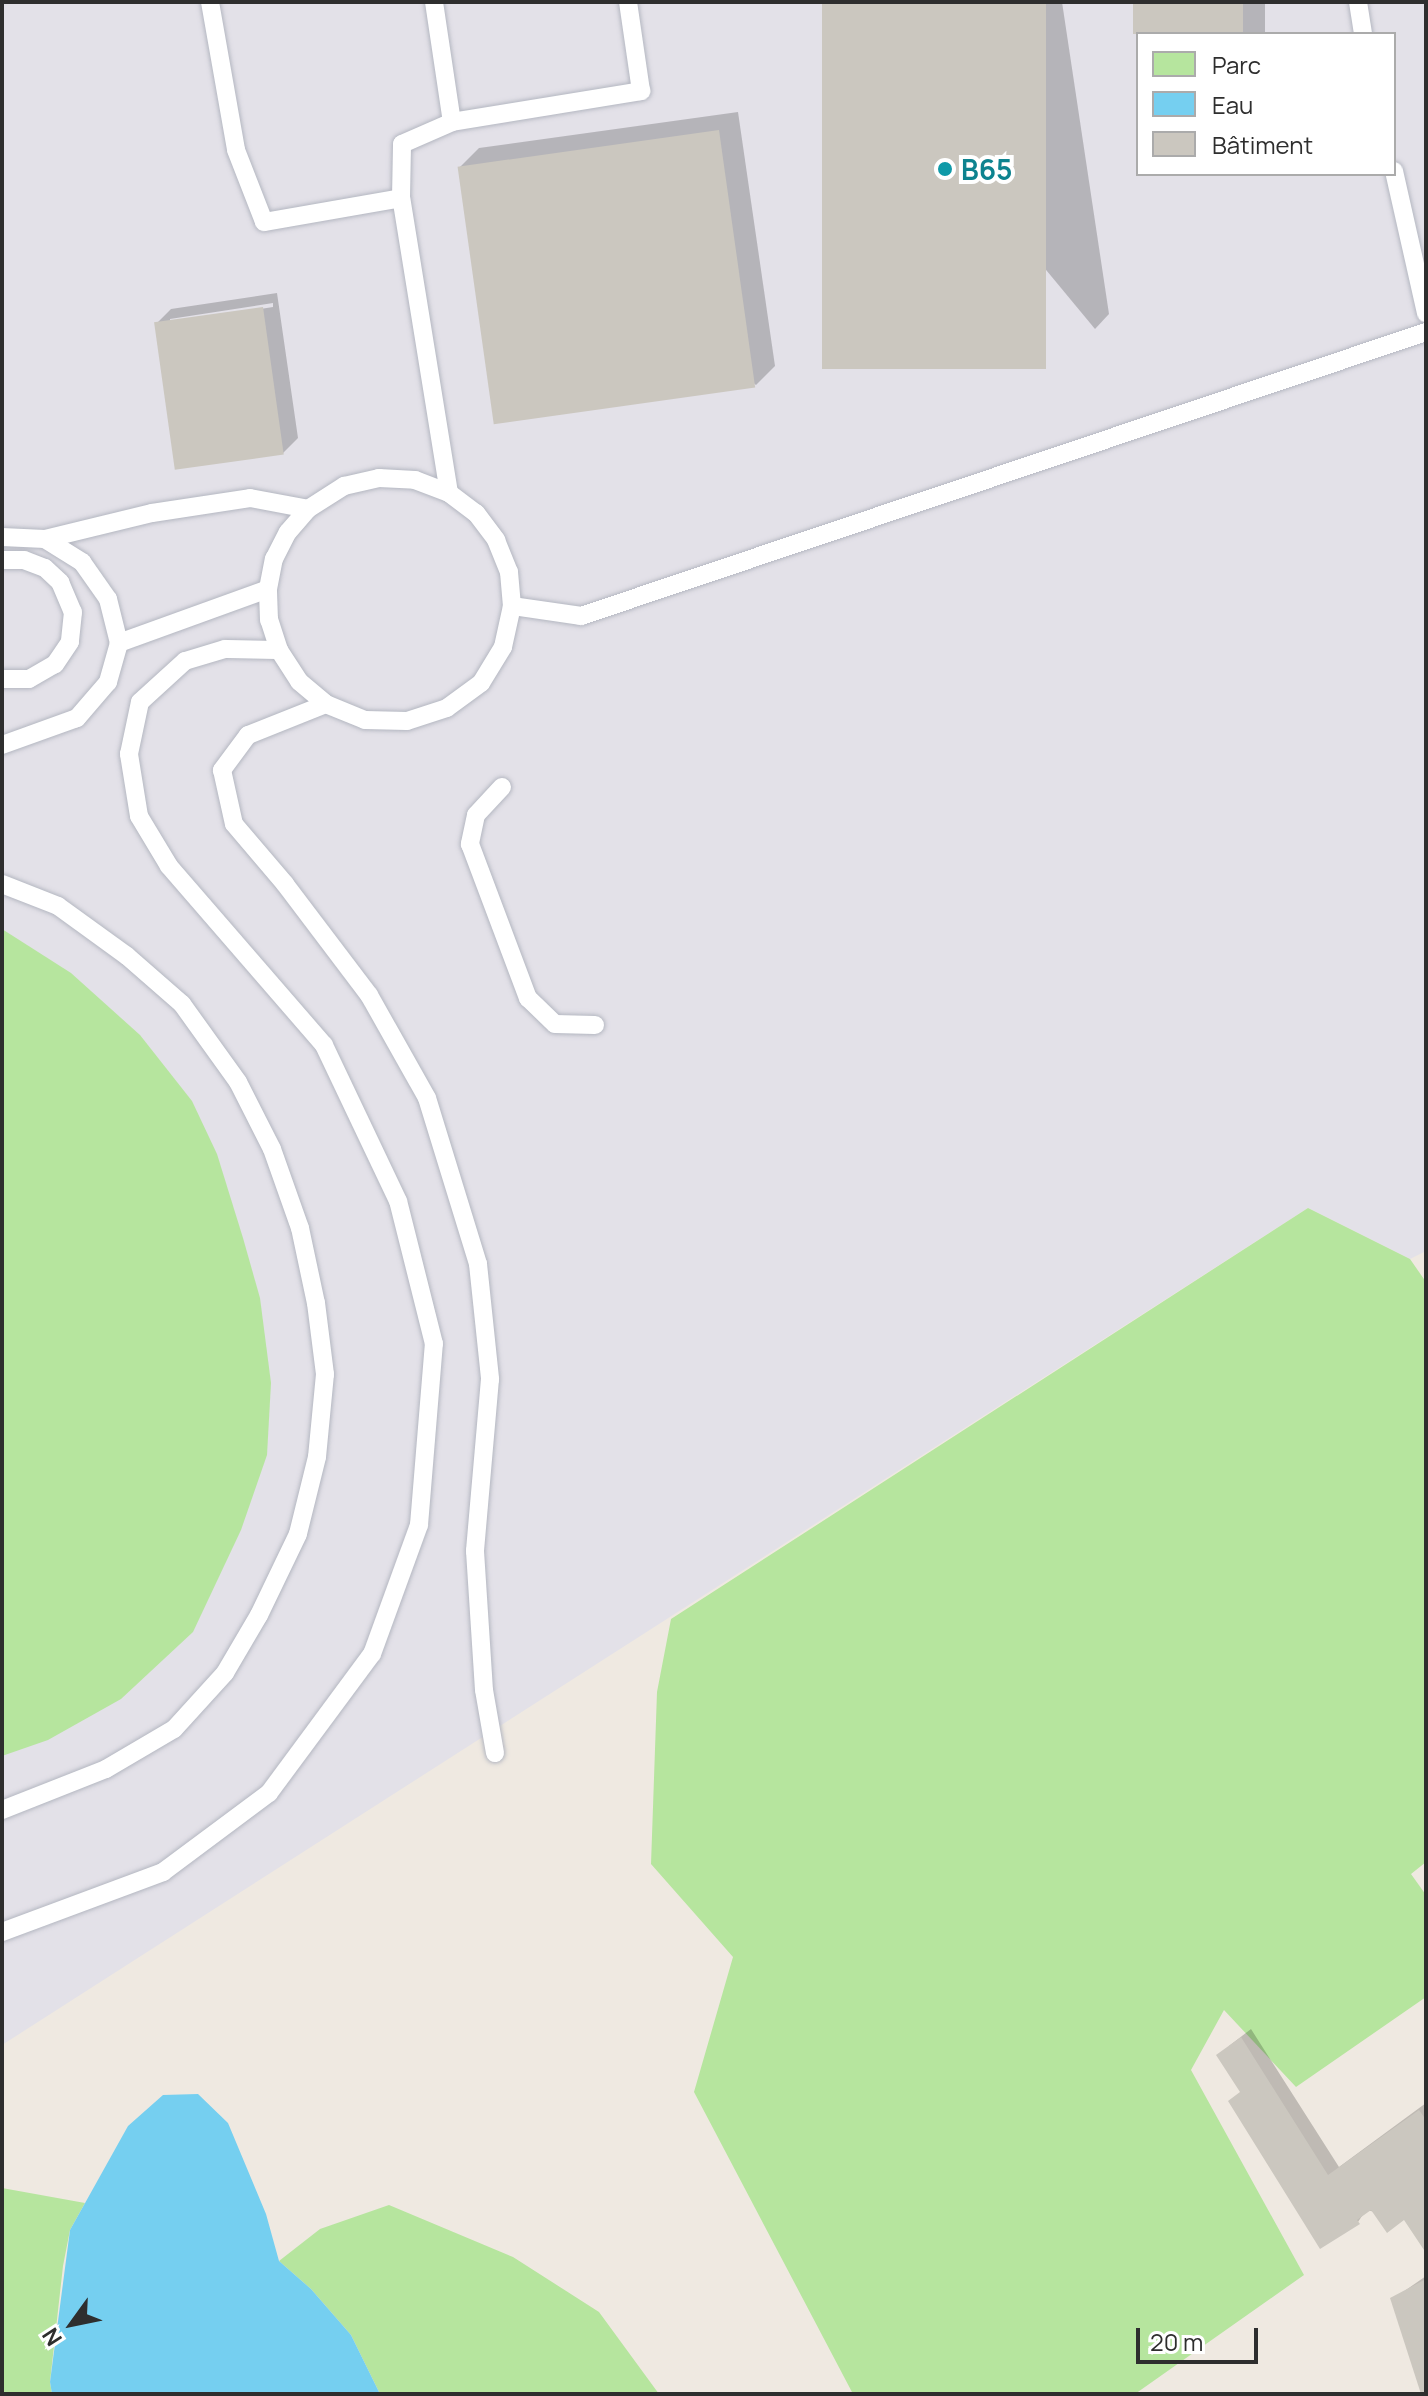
<!DOCTYPE html>
<meta charset="utf-8">
<style>
body{margin:0}
#map{position:relative;width:1428px;height:2396px;overflow:hidden;background:#efe9e1;font-family:Manrope,sans-serif}
div>[style]{position:absolute}
[style*='--x']{left:calc(var(--x)*1px);top:calc(var(--y)*1px);width:calc(var(--w)*1px);rotate:calc(var(--a)*1deg)}
.industrial>*{inset:0;background:#e3e1e8}
.green>*{inset:0;background:#b6e59e}
.water>*{inset:0;background:#75cff0}
.shadow>*{inset:0;background:#0003;transform-origin:0 0}
.building>*{inset:0;background:#cbc7bf;transform-origin:0 0}
.roads{filter:drop-shadow(0 0 2px #b4b7c1) drop-shadow(0 0 2px #b4b7c1)}
.service>*{height:18px;margin:-9px;padding:0 9px;transform-origin:9px;border-radius:9px;background:#fff}
.dots>*{width:22px;height:22px;translate:-50% -50%;box-sizing:border-box;border:4px solid #fff;border-radius:50%}
span{translate:-50% -50%;white-space:nowrap;text-align:center;line-height:1.15;-webkit-text-stroke:8px #fff;paint-order:stroke}
.culture-label{font-size:28px;color:#0d838f;font-weight:700}
.left{translate:0 -50%;text-align:left}
.frame{position:absolute;inset:0;border:4px solid #2e2e2e;pointer-events:none}
.legend{position:absolute;left:1136px;top:32px;width:260px;height:144px;box-sizing:border-box;background:#fff;border:2px solid #ababab;margin:0;padding:10px 14px;list-style:none;font-size:24px;color:#2e2e2e}
.legend li{display:flex;align-items:center;gap:16px;height:40px}
.legend b{width:40px;border:2px solid #ababab}
.north{position:absolute;left:32px;top:2284px;width:80px;height:80px;-webkit-text-stroke:6px #fff;paint-order:stroke;rotate:237deg;font-size:22px;font-weight:700;line-height:32px;text-align:center;color:#2e2e2e}
.north::after{content:'';display:block;margin:auto;width:28px;height:36px;background:#2e2e2e;clip-path:polygon(50% 0,100% 100%,50% 72%,0 100%)}
.scale{position:absolute;left:1136px;top:2328px;width:122px;height:36px;box-sizing:border-box;border:4px solid #2e2e2e;border-top:0;padding-left:10px;font-size:24px;line-height:28px;white-space:nowrap;color:#2e2e2e;-webkit-text-stroke:6px #fff;paint-order:stroke}
</style>
<div id="map">
<div class="industrial">
<i style="clip-path:polygon(evenodd,2px 2px,1426px 2px,1426px 1251px,1410px 1259px,1308px 1208px,2px 2045px,2px 2px,1138px 34px,1394px 34px,1394px 174px,1138px 174px,1138px 34px)"></i>
</div>
<div class="green">
<i style="clip-path:polygon(2px 929px,71px 973px,140px 1035px,192px 1101px,217px 1154px,243px 1238px,260px 1298px,271px 1383px,267px 1455px,241px 1530px,193px 1632px,121px 1699px,48px 1740px,2px 1756px)"></i>
<i style="clip-path:polygon(1308px 1208px,1410px 1259px,1426px 1282px,1426px 1862px,1411px 1874px,1426px 1895px,1426px 1997px,1296px 2087px,1224px 2010px,1191px 2070px,1304px 2275px,1135px 2394px,853px 2394px,694px 2092px,733px 1957px,651px 1864px,657px 1692px,671px 1619px)"></i>
<i style="clip-path:polygon(2px 2188px,85px 2203px,70px 2230px,63px 2266px,50px 2382px,52px 2394px,2px 2394px)"></i>
<i style="clip-path:polygon(389px 2205px,513px 2257px,599px 2312px,659px 2394px,380px 2394px,351px 2335px,311px 2289px,279px 2261px,320px 2229px)"></i>
</div>
<div class="water">
<i style="clip-path:polygon(198px 2094px,228px 2123px,266px 2214px,279px 2261px,311px 2289px,351px 2335px,380px 2394px,52px 2394px,50px 2382px,70px 2230px,128px 2126px,163px 2095px)"></i>
</div>
<div class="shadow">
<i style="clip-path:polygon(824px 2px,1062px 2px,1109px 314px,1095px 329px)"></i>
<i style="left:1135px;top:2px;width:130px;height:32px"></i>
<i style="clip-path:polygon(738px 112px,775px 366px,756px 385px,460px 167px,479px 148px)"></i>
<i style="clip-path:polygon(evenodd,277px 293px,298px 438px,283px 453px,156px 324px,171px 309px,277px 293px,273px 303px,273px 307px,170px 323px,170px 319px,273px 303px)"></i>
<i style="clip-path:polygon(1251px 2029px,1339px 2167px,1426px 2103px,1426px 2250px,1404px 2218px,1366px 2210px,1358px 2222px,1242px 2091px,1229px 2046px)"></i>
<i style="clip-path:polygon(1426px 2276px,1426px 2394px,1423px 2394px,1393px 2299px)"></i>
</div>
<div class="building">
<i style="left:822px;top:2px;width:224px;height:367px"></i>
<i style="left:1133px;top:2px;width:110px;height:32px"></i>
<i style="left:719px;top:130px;width:260px;height:264px;rotate:82deg"></i>
<i style="left:263px;top:307px;width:149px;height:110px;rotate:82deg"></i>
<i style="clip-path:polygon(1241px 2037px,1328px 2175px,1419px 2110px,1426px 2120px,1426px 2253px,1404px 2220px,1387px 2233px,1371px 2210px,1357px 2220px,1360px 2224px,1320px 2249px,1228px 2101px,1240px 2092px,1216px 2055px)"></i>
<i style="clip-path:polygon(1426px 2279px,1426px 2394px,1421px 2394px,1390px 2298px)"></i>
</div>
<div class="roads">
<div class="service">
<i style="--x:210;--y:2;--w:150;--a:80"></i>
<i style="--x:236;--y:150;--w:77;--a:68.7"></i>
<i style="--x:264;--y:222;--w:139;--a:-9.9"></i>
<i style="--x:434;--y:2;--w:121;--a:81.5"></i>
<i style="--x:1358;--y:2;--w:32;--a:81"></i>
<i style="--x:1394;--y:171;--w:146;--a:77.3"></i>
<i style="--x:449;--y:493;--w:299;--a:-99.2"></i>
<i style="--x:401;--y:198;--w:54;--a:-88.9"></i>
<i style="--x:402;--y:144;--w:55;--a:-23.7"></i>
<i style="--x:452;--y:122;--w:192;--a:-9.3"></i>
<i style="--x:641;--y:91;--w:90;--a:-98.3"></i>
<i style="--x:2;--y:537;--w:43;--a:2.7"></i>
<i style="--x:45;--y:539;--w:44;--a:31.9"></i>
<i style="--x:82;--y:562;--w:45;--a:54.9"></i>
<i style="--x:108;--y:599;--w:45;--a:76"></i>
<i style="--x:119;--y:643;--w:41;--a:105.8"></i>
<i style="--x:108;--y:682;--w:48;--a:130.7"></i>
<i style="--x:77;--y:718;--w:80;--a:160.2"></i>
<i style="--x:45;--y:539;--w:110;--a:-13.7"></i>
<i style="--x:152;--y:513;--w:99;--a:-8.7"></i>
<i style="--x:250;--y:498;--w:59;--a:10.7"></i>
<i style="--x:2;--y:560;--w:22;--a:0"></i>
<i style="--x:24;--y:560;--w:22;--a:21"></i>
<i style="--x:45;--y:568;--w:21;--a:43"></i>
<i style="--x:60;--y:582;--w:33;--a:67"></i>
<i style="--x:73;--y:612;--w:30;--a:96"></i>
<i style="--x:70;--y:642;--w:27;--a:124"></i>
<i style="--x:55;--y:664;--w:30;--a:150"></i>
<i style="--x:29;--y:679;--w:27;--a:180"></i>
<i style="--x:512;--y:606;--w:70;--a:8.2"></i>
<i style="--x:581;--y:616;--w:891;--a:-18.58"></i>
<i style="--x:119;--y:643;--w:158;--a:-19.9"></i>
<i style="--x:326;--y:704;--w:35;--a:-140"></i>
<i style="--x:299;--y:681;--w:37;--a:-123"></i>
<i style="--x:279;--y:650;--w:32;--a:-108"></i>
<i style="--x:269;--y:620;--w:31;--a:-92"></i>
<i style="--x:268;--y:589;--w:31;--a:-79"></i>
<i style="--x:274;--y:559;--w:30;--a:-63"></i>
<i style="--x:288;--y:532;--w:30;--a:-49"></i>
<i style="--x:308;--y:509;--w:43;--a:-32.6"></i>
<i style="--x:344;--y:486;--w:36;--a:-13"></i>
<i style="--x:379;--y:478;--w:36;--a:3"></i>
<i style="--x:415;--y:480;--w:36;--a:21"></i>
<i style="--x:449;--y:493;--w:34;--a:37"></i>
<i style="--x:476;--y:513;--w:34;--a:53"></i>
<i style="--x:496;--y:540;--w:35;--a:68"></i>
<i style="--x:509;--y:572;--w:34;--a:85"></i>
<i style="--x:512;--y:606;--w:42;--a:102.4"></i>
<i style="--x:503;--y:647;--w:42;--a:121.4"></i>
<i style="--x:481;--y:683;--w:42;--a:143.7"></i>
<i style="--x:447;--y:708;--w:42;--a:162"></i>
<i style="--x:407;--y:721;--w:42;--a:-178.6"></i>
<i style="--x:365;--y:720;--w:42;--a:-157.7"></i>
<i style="--x:326;--y:704;--w:84;--a:158.3"></i>
<i style="--x:248;--y:735;--w:44;--a:126.6"></i>
<i style="--x:222;--y:770;--w:55;--a:77.5"></i>
<i style="--x:234;--y:824;--w:79;--a:49.6"></i>
<i style="--x:285;--y:884;--w:139;--a:52.9"></i>
<i style="--x:369;--y:995;--w:118;--a:60.6"></i>
<i style="--x:427;--y:1098;--w:174;--a:72.9"></i>
<i style="--x:478;--y:1264;--w:116;--a:84"></i>
<i style="--x:490;--y:1379;--w:173;--a:95"></i>
<i style="--x:475;--y:1551;--w:139;--a:86.3"></i>
<i style="--x:484;--y:1690;--w:64;--a:80.1"></i>
<i style="--x:502;--y:787;--w:38;--a:133"></i>
<i style="--x:476;--y:815;--w:30;--a:102"></i>
<i style="--x:470;--y:844;--w:165;--a:69.4"></i>
<i style="--x:528;--y:998;--w:37;--a:44"></i>
<i style="--x:555;--y:1024;--w:40;--a:1.4"></i>
<i style="--x:2;--y:884;--w:60;--a:21.4"></i>
<i style="--x:58;--y:906;--w:85;--a:35.9"></i>
<i style="--x:127;--y:956;--w:73;--a:41.1"></i>
<i style="--x:182;--y:1004;--w:96;--a:54.3"></i>
<i style="--x:238;--y:1082;--w:75;--a:63.1"></i>
<i style="--x:272;--y:1149;--w:84;--a:70.5"></i>
<i style="--x:300;--y:1228;--w:77;--a:78"></i>
<i style="--x:316;--y:1303;--w:72;--a:82.8"></i>
<i style="--x:325;--y:1374;--w:83;--a:95.5"></i>
<i style="--x:317;--y:1457;--w:79;--a:103.9"></i>
<i style="--x:298;--y:1534;--w:90;--a:115.7"></i>
<i style="--x:259;--y:1615;--w:67;--a:120.4"></i>
<i style="--x:225;--y:1673;--w:76;--a:132.3"></i>
<i style="--x:174;--y:1729;--w:79;--a:149.5"></i>
<i style="--x:106;--y:1769;--w:112;--a:158.5"></i>
<i style="--x:2;--y:1932;--w:172;--a:-20.4"></i>
<i style="--x:163;--y:1872;--w:132;--a:-36.7"></i>
<i style="--x:269;--y:1793;--w:173;--a:-53.5"></i>
<i style="--x:372;--y:1654;--w:137;--a:-70"></i>
<i style="--x:419;--y:1525;--w:182;--a:-85.3"></i>
<i style="--x:434;--y:1344;--w:147;--a:-104.1"></i>
<i style="--x:398;--y:1201;--w:173;--a:-115.4"></i>
<i style="--x:324;--y:1045;--w:237;--a:-130.9"></i>
<i style="--x:169;--y:866;--w:58;--a:-121"></i>
<i style="--x:139;--y:816;--w:63;--a:-99.2"></i>
<i style="--x:129;--y:754;--w:53;--a:-78.1"></i>
<i style="--x:140;--y:702;--w:61;--a:-42.3"></i>
<i style="--x:185;--y:661;--w:42;--a:-16.7"></i>
<i style="--x:225;--y:649;--w:54;--a:1.1"></i>
</div>
</div>
<div class="dots">
<i style="left:945px;top:169px;background:#0f9aa8"></i>
</div>
<div class="culture-label">
<span class="left" style="left:961px;top:169px">B65</span>
</div>
<div class="frame"></div>
<ul class="legend">
<li><b style="height:22px;background:#b6e59e"></b>Parc</li>
<li><b style="height:22px;background:#75cff0"></b>Eau</li>
<li><b style="height:22px;background:#cbc7bf"></b>Bâtiment</li>
</ul>
<div class="north">N</div>
<div class="scale">20 m</div>
</div>
